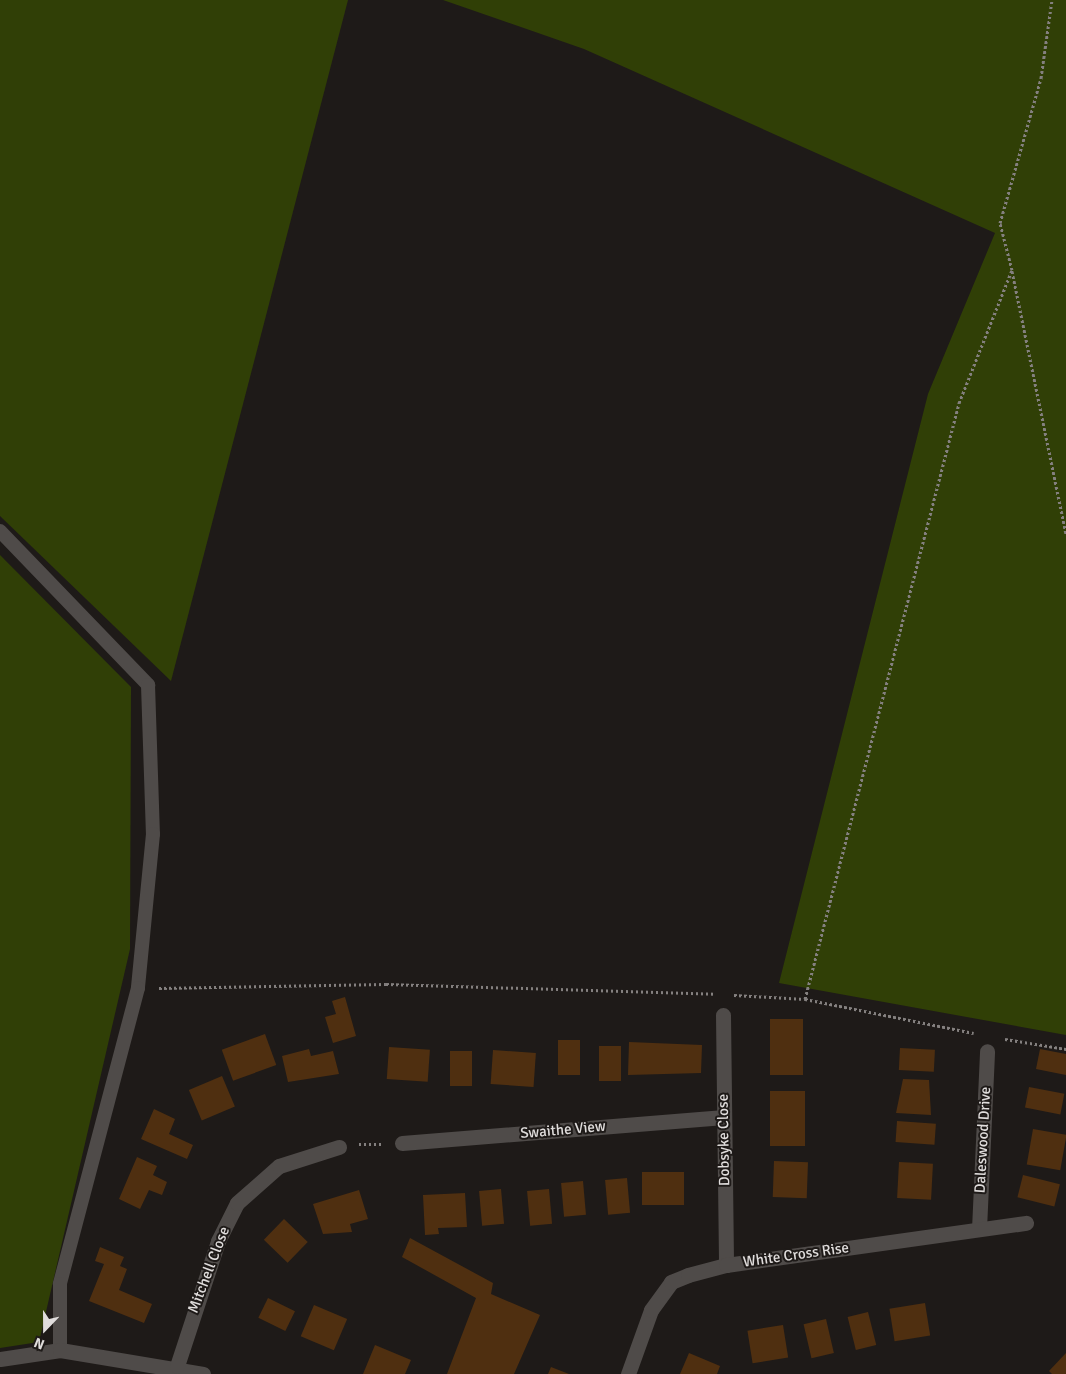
<!DOCTYPE html>
<style>
body{margin:0}
#map{position:relative;width:1066px;height:1374px;overflow:hidden;background:#1e1a18;font-family:Signika,sans-serif}
div>[style]{position:absolute}
[style*='--x']{left:calc(var(--x)*1px);top:calc(var(--y)*1px);width:calc(var(--w)*1px);rotate:calc(var(--a)*1deg)}
.green>*{inset:0;background:#303f06}
.building>*{inset:0;background:#4f2f10;transform-origin:0 0}
.path>*{height:3px;margin-top:-1.5px;transform-origin:0;background:repeating-linear-gradient(90deg,#84807f 0 2.5px,transparent 0 5px)}
.lane>*{height:14px;margin:-7px;padding:0 7px;transform-origin:7px;border-radius:7px;background:#4f4b49}
.street>*{height:15px;margin:-7.5px;padding:0 7.5px;transform-origin:7.5px;border-radius:7.5px;background:#4f4b49}
span{translate:-50% -50%;white-space:nowrap;text-align:center;line-height:1.15;-webkit-text-stroke:4px #1e1a18;paint-order:stroke}
.street-label{font-size:15px;color:#e0dddc}
.north{position:absolute;left:20px;top:1304px;width:50px;height:50px;-webkit-text-stroke:4px #1e1a18;paint-order:stroke;rotate:202deg;font-size:14px;font-weight:700;line-height:20px;text-align:center;color:#e0dddc}
.north::after{content:'';display:block;margin:auto;width:18px;height:22px;background:#e0dddc;clip-path:polygon(50% 0,100% 100%,50% 72%,0 100%)}
</style>
<div id="map">
<div class="green">
<i style="clip-path:polygon(0 0,348px 0,171px 681px,0 516px)"></i>
<i style="clip-path:polygon(443px 0,1066px 0,1066px 1035px,779px 983px,928px 394px,995px 233px,584px 49px)"></i>
<i style="clip-path:polygon(0 555px,131px 687px,130px 949px,39px 1342px,0 1348px)"></i>
</div>
<div class="building">
<i style="clip-path:polygon(345px 997px,356px 1036px,333px 1043px,325px 1017px,336px 1014px,332px 1001px)"></i>
<i style="left:803px;top:1019px;width:56px;height:33px;rotate:90deg"></i>
<i style="left:265px;top:1034px;width:33px;height:46px;rotate:70deg"></i>
<i style="left:558px;top:1040px;width:22px;height:35px"></i>
<i style="clip-path:polygon(629px 1042px,702px 1045px,701px 1073px,628px 1075px)"></i>
<i style="left:599px;top:1046px;width:22px;height:35px"></i>
<i style="left:389px;top:1047px;width:41px;height:32px;rotate:4deg"></i>
<i style="left:900px;top:1048px;width:35px;height:22px;rotate:3deg"></i>
<i style="clip-path:polygon(309px 1049px,311px 1056px,333px 1051px,339px 1074px,288px 1082px,282px 1056px)"></i>
<i style="clip-path:polygon(1040px 1049px,1066px 1054px,1066px 1075px,1036px 1069px)"></i>
<i style="left:493px;top:1050px;width:43px;height:34px;rotate:4deg"></i>
<i style="left:450px;top:1051px;width:22px;height:35px"></i>
<i style="left:222px;top:1076px;width:33px;height:36px;rotate:67deg"></i>
<i style="clip-path:polygon(903px 1079px,929px 1080px,931px 1115px,896px 1113px)"></i>
<i style="left:1029px;top:1087px;width:36px;height:21px;rotate:11deg"></i>
<i style="left:770px;top:1091px;width:35px;height:55px"></i>
<i style="clip-path:polygon(154px 1109px,175px 1119px,169px 1134px,193px 1145px,187px 1159px,141px 1139px)"></i>
<i style="left:897px;top:1121px;width:39px;height:21px;rotate:4deg"></i>
<i style="left:1033px;top:1129px;width:34px;height:36px;rotate:10deg"></i>
<i style="clip-path:polygon(137px 1157px,157px 1166px,153px 1175px,167px 1182px,162px 1195px,149px 1190px,140px 1209px,119px 1199px)"></i>
<i style="left:774px;top:1161px;width:34px;height:36px;rotate:2deg"></i>
<i style="left:899px;top:1162px;width:34px;height:36px;rotate:3deg"></i>
<i style="left:642px;top:1172px;width:42px;height:33px"></i>
<i style="left:1023px;top:1175px;width:38px;height:23px;rotate:14deg"></i>
<i style="left:627px;top:1178px;width:35px;height:22px;rotate:85deg"></i>
<i style="left:583px;top:1181px;width:34px;height:22px;rotate:85deg"></i>
<i style="left:501px;top:1189px;width:35px;height:22px;rotate:85deg"></i>
<i style="left:549px;top:1189px;width:35px;height:22px;rotate:85deg"></i>
<i style="clip-path:polygon(359px 1190px,368px 1219px,350px 1224px,352px 1232px,323px 1234px,313px 1204px)"></i>
<i style="clip-path:polygon(465px 1193px,467px 1227px,438px 1228px,439px 1234px,425px 1235px,423px 1195px)"></i>
<i style="left:284px;top:1219px;width:33px;height:29px;rotate:44deg"></i>
<i style="clip-path:polygon(410px 1238px,493px 1283px,491px 1294px,540px 1315px,514px 1374px,447px 1374px,476px 1298px,402px 1257px)"></i>
<i style="clip-path:polygon(100px 1247px,124px 1257px,120px 1266px,127px 1269px,119px 1290px,152px 1304px,144px 1323px,89px 1301px,104px 1264px,95px 1261px)"></i>
<i style="left:268px;top:1298px;width:30px;height:22px;rotate:26deg"></i>
<i style="left:925px;top:1303px;width:33px;height:36px;rotate:81deg"></i>
<i style="left:314px;top:1305px;width:36px;height:34px;rotate:23deg"></i>
<i style="left:868px;top:1312px;width:34px;height:21px;rotate:76deg"></i>
<i style="left:826px;top:1319px;width:35px;height:23px;rotate:77deg"></i>
<i style="left:783px;top:1325px;width:33px;height:36px;rotate:81deg"></i>
<i style="clip-path:polygon(375px 1345px,411px 1360px,405px 1374px,363px 1374px)"></i>
<i style="clip-path:polygon(689px 1353px,720px 1366px,717px 1374px,680px 1374px)"></i>
<i style="clip-path:polygon(1066px 1353px,1066px 1374px,1052px 1374px,1049px 1371px)"></i>
<i style="clip-path:polygon(551px 1367px,569px 1374px,548px 1374px)"></i>
</div>
<div class="path">
<i style="--x:1012;--y:271;--w:268;--a:78.4"></i>
<i style="--x:159;--y:988;--w:227;--a:-1"></i>
<i style="--x:386;--y:984;--w:329;--a:1.7"></i>
<i style="--x:734;--y:995;--w:71;--a:3.2"></i>
<i style="--x:805;--y:999;--w:172;--a:11.4"></i>
<i style="--x:805;--y:999;--w:616;--a:-75.51"></i>
<i style="--x:959;--y:403;--w:143;--a:-68.3"></i>
<i style="--x:1012;--y:270;--w:49;--a:-104.3"></i>
<i style="--x:1000;--y:223;--w:151;--a:-74.2"></i>
<i style="--x:1041;--y:78;--w:79;--a:-82"></i>
<i style="--x:1005;--y:1039;--w:62;--a:9.3"></i>
<i style="--x:359;--y:1144;--w:24;--a:0"></i>
</div>
<div class="lane">
<i style="--x:0;--y:531;--w:214;--a:46.1"></i>
<i style="--x:148;--y:685;--w:149;--a:88.1"></i>
<i style="--x:153;--y:834;--w:155;--a:95.6"></i>
<i style="--x:138;--y:988;--w:306;--a:104.8"></i>
<i style="--x:60;--y:1284;--w:66;--a:90"></i>
</div>
<div class="street">
<i style="--x:723;--y:1015;--w:250;--a:89.3"></i>
<i style="--x:402;--y:1143;--w:323;--a:-4.6"></i>
<i style="--x:979;--y:1229;--w:178;--a:-87.4"></i>
<i style="--x:0;--y:1359;--w:61;--a:-8.5"></i>
<i style="--x:60;--y:1350;--w:145;--a:9.5"></i>
<i style="--x:177;--y:1366;--w:132;--a:-71.8"></i>
<i style="--x:218;--y:1241;--w:42;--a:-63.4"></i>
<i style="--x:237;--y:1203;--w:56;--a:-41.4"></i>
<i style="--x:279;--y:1166;--w:63;--a:-17.6"></i>
<i style="--x:628;--y:1374;--w:68;--a:-70.2"></i>
<i style="--x:651;--y:1310;--w:34;--a:-54"></i>
<i style="--x:671;--y:1282;--w:18;--a:-22"></i>
<i style="--x:688;--y:1275;--w:39;--a:-15"></i>
<i style="--x:726;--y:1265;--w:303;--a:-8"></i>
</div>
<div class="street-label">
<span style="left:563px;top:1130px;rotate:-5deg">Swaithe View</span>
<span style="left:724px;top:1140px;rotate:-91deg">Dobsyke Close</span>
<span style="left:983px;top:1140px;rotate:-87deg">Daleswood Drive</span>
<span style="left:796px;top:1255px;rotate:-8deg">White Cross Rise</span>
<span style="left:209px;top:1270px;rotate:-69deg">Mitchell Close</span>
</div>
<div class="north">N</div>
</div>
